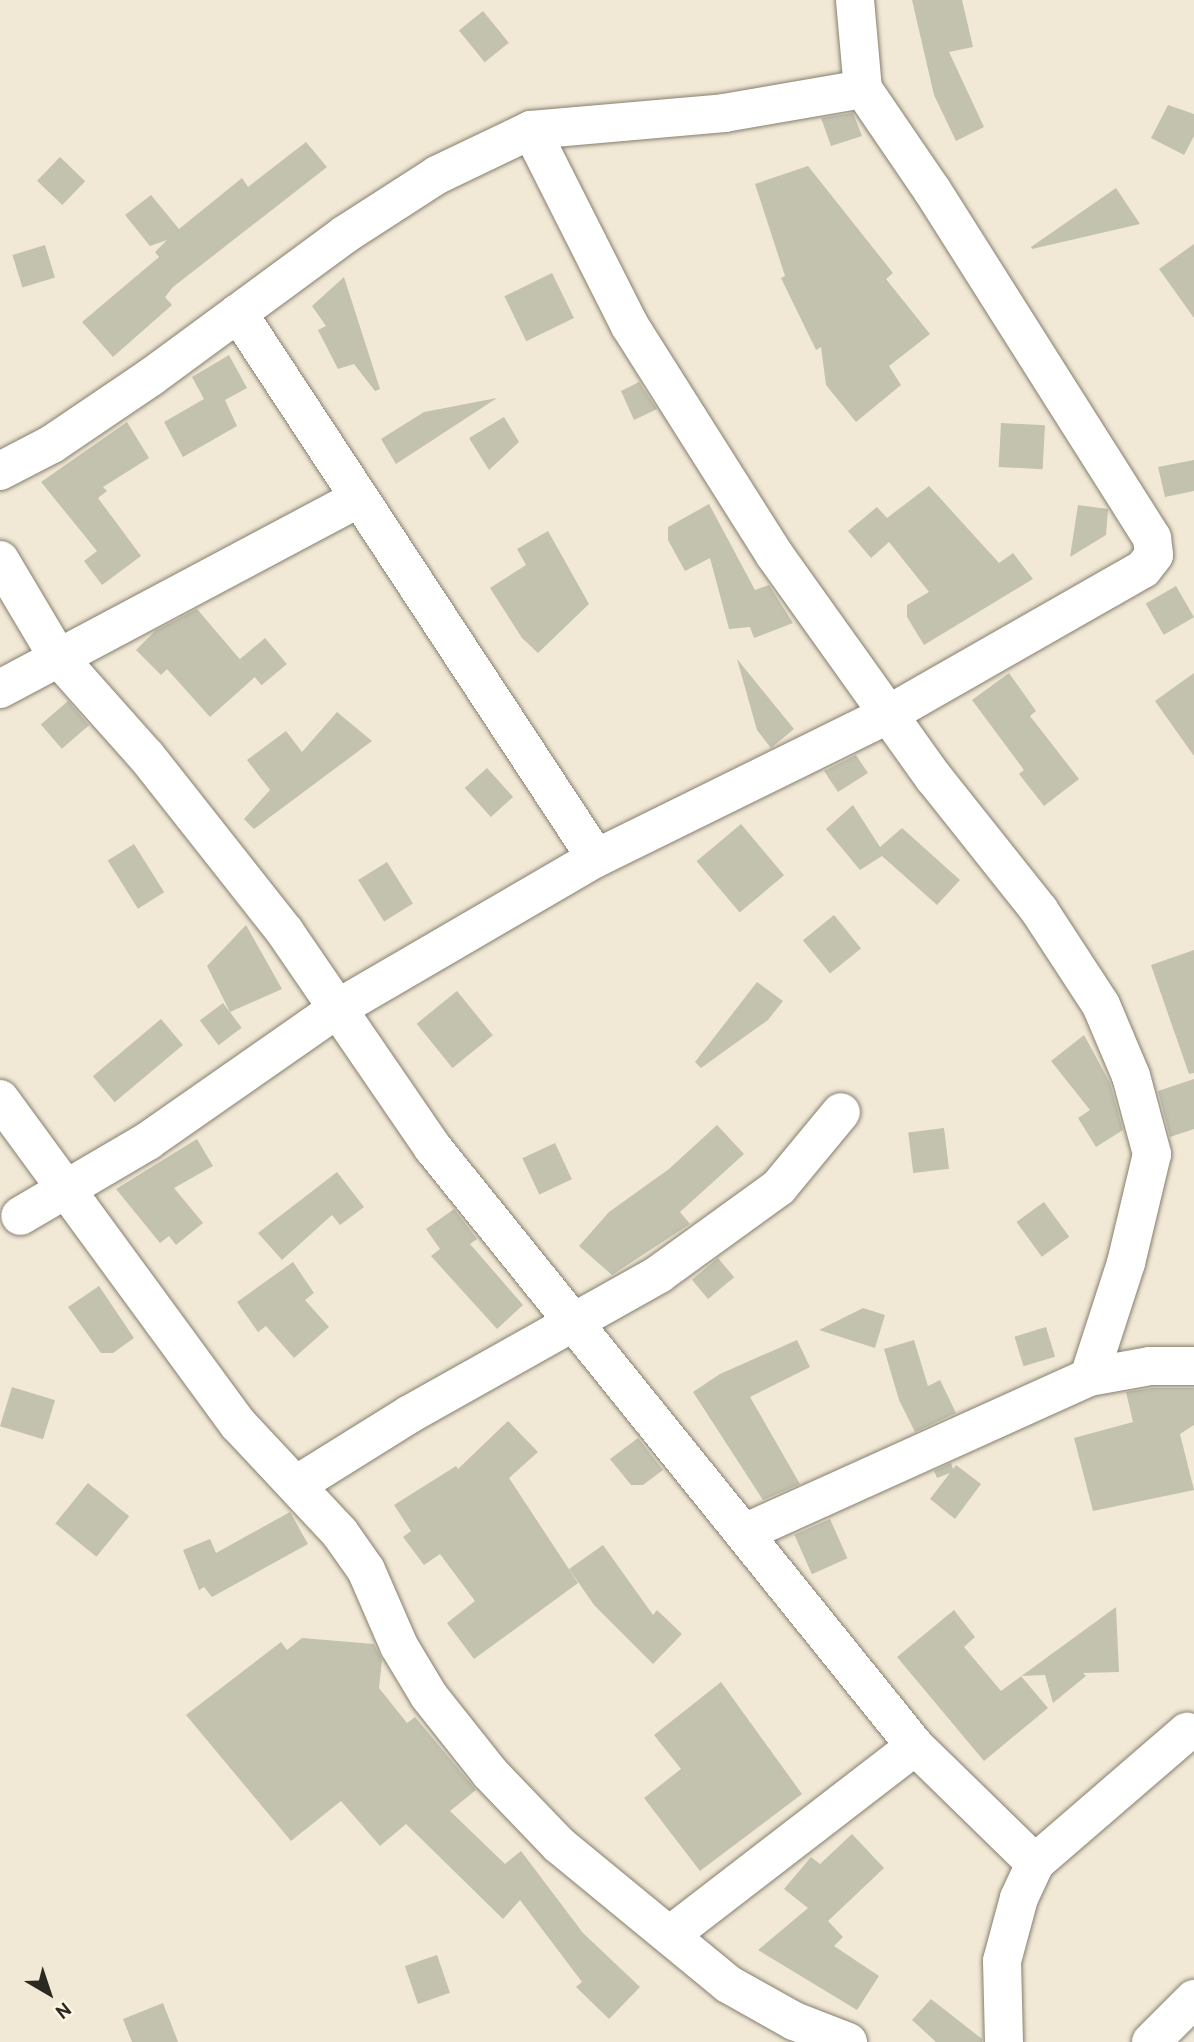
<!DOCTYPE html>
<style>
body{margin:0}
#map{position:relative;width:1194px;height:2042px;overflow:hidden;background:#f1e9d6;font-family:Overpass,sans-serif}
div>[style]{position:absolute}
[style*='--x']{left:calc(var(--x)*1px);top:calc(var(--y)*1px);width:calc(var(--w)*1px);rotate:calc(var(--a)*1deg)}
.building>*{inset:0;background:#c2c2af;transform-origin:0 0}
.roads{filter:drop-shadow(0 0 2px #867f6e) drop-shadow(0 0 2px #867f6e)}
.street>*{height:38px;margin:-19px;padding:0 19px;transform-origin:19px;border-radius:19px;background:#fff}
span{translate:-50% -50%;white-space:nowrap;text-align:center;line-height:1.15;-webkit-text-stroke:5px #fef6e4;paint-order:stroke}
.north{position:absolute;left:14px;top:1958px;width:70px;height:70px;-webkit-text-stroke:5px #fef6e4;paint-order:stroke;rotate:141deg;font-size:19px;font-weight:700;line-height:28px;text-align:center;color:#2c2922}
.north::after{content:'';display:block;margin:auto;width:24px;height:32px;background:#2c2922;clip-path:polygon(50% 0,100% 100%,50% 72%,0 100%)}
</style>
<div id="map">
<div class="building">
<i style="clip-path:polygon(912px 0,962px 0,973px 47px,949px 52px,984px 127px,956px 141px,934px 95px)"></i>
<i style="left:483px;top:11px;width:41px;height:31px;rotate:51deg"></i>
<i style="clip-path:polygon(1168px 105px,1194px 114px,1194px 136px,1184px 155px,1151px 138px)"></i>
<i style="clip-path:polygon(853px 113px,862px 136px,831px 146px,821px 118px)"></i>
<i style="clip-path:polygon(306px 142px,327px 167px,173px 287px,165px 297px,172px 305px,113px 357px,82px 322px,159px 257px,155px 252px,167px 240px,150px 246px,125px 215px,151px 195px,179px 229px,242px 178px,248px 187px)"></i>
<i style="left:60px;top:157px;width:35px;height:33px;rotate:44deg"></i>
<i style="clip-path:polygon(808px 166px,893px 273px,886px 279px,930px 334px,889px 366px,901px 385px,856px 422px,826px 385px,821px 347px,816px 350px,781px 278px,785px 276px,755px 184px)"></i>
<i style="clip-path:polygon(1116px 188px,1140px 224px,1032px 249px,1031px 247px)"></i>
<i style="clip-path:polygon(1194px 244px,1194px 318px,1159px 269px)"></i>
<i style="left:45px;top:245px;width:34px;height:34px;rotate:73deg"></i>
<i style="left:552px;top:273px;width:50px;height:53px;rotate:64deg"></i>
<i style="clip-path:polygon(344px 277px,380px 389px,375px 391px,354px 364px,338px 369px,318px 330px,326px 326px,312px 306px)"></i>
<i style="clip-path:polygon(229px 355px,247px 388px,225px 400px,237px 426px,183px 457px,164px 422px,204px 399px,192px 377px)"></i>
<i style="clip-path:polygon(639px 382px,657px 409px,634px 420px,621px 391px)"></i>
<i style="clip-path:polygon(497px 398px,396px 464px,381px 439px,424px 412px)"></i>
<i style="clip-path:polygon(504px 417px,519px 442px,489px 470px,469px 438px)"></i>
<i style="clip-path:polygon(127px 422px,149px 458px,103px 487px,107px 491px,98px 498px,141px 556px,102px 585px,84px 561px,97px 551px,41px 482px)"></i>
<i style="left:1001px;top:423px;width:44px;height:44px;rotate:3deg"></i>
<i style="clip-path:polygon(1194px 460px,1194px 491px,1165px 497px,1158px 467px)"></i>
<i style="clip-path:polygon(929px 486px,999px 563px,1013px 553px,1033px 579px,924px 645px,907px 617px,907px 605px,929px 592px,889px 542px,871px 558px,848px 531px,877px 507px,887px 518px)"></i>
<i style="clip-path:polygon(709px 504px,755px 590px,769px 585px,793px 623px,754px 638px,750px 627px,729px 629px,710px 558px,685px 571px,668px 540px,668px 527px)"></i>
<i style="clip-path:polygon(1078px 505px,1108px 509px,1106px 535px,1070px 557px)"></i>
<i style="clip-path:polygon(548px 531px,589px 604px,538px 653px,522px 638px,490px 588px,526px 565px,517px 549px)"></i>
<i style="left:1176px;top:586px;width:36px;height:35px;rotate:60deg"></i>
<i style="clip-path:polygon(197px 609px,255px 677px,210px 717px,167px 669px,161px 675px,136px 650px,155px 631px)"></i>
<i style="left:265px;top:638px;width:34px;height:33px;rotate:50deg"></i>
<i style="clip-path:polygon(737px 659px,794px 729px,771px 748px,757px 730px)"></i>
<i style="clip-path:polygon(1009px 673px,1036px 711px,1030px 716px,1079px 779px,1044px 806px,1019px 774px,1024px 770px,972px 700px)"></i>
<i style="clip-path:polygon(1194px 673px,1194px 756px,1155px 701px)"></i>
<i style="left:68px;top:701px;width:32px;height:36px;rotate:49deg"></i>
<i style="clip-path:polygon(337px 712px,372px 741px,254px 829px,244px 819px,270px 790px,247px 760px,286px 731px,302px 752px)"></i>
<i style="clip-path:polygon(856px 755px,868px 773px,838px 792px,824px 771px)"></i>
<i style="left:487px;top:768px;width:39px;height:30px;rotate:48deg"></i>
<i style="clip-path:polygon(853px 805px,880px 847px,902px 828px,960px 880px,937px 905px,882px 856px,860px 870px,826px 829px)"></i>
<i style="left:741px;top:824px;width:67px;height:58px;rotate:50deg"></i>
<i style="left:134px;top:844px;width:57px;height:31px;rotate:58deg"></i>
<i style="left:387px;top:862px;width:49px;height:34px;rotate:58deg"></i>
<i style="left:834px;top:915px;width:43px;height:40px;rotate:51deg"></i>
<i style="clip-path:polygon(246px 925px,282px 989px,230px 1012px,207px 966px)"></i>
<i style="clip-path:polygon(1194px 950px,1194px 1073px,1189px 1074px,1151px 965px)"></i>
<i style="clip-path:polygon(757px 982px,783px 1001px,768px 1020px,701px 1068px,695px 1062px)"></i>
<i style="left:457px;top:991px;width:57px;height:52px;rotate:51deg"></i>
<i style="left:223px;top:1003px;width:31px;height:29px;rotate:53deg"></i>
<i style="left:161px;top:1019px;width:34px;height:89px;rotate:50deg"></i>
<i style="clip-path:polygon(1084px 1035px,1110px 1083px,1123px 1130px,1096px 1147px,1078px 1118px,1090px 1110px,1051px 1061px)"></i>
<i style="clip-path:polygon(1194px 1079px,1194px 1129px,1170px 1137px,1158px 1091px)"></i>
<i style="clip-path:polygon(717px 1125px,744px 1154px,680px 1212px,690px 1224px,612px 1275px,579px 1246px,609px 1212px,669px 1169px)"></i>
<i style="left:944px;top:1128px;width:41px;height:36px;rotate:83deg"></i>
<i style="clip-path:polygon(197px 1139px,213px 1166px,174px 1188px,203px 1223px,176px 1245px,169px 1236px,160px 1243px,116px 1189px)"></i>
<i style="left:555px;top:1143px;width:40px;height:36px;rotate:65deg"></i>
<i style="clip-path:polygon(337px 1172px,364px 1207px,340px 1225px,332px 1215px,282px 1260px,258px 1233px)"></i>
<i style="left:1044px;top:1202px;width:43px;height:34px;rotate:54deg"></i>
<i style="clip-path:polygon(454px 1209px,477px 1239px,470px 1244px,523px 1305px,497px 1329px,431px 1256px,440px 1249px,426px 1229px)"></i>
<i style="left:718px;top:1258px;width:25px;height:34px;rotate:50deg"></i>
<i style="clip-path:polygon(293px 1262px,314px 1293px,305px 1300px,329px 1327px,294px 1358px,266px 1326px,258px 1332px,237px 1302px)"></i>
<i style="clip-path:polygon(99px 1286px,134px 1338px,113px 1353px,101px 1353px,68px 1307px)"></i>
<i style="clip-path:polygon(863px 1308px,885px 1315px,875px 1348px,819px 1330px)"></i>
<i style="left:1046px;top:1327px;width:31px;height:33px;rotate:73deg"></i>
<i style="clip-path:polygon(797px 1340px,810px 1367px,750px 1397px,800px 1484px,763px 1500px,693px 1392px,720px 1374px)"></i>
<i style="clip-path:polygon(914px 1340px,928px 1386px,940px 1380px,956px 1413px,915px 1432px,899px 1400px,884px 1349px)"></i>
<i style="left:12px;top:1387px;width:45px;height:41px;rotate:17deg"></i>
<i style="clip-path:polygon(1152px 1388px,1194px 1388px,1194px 1425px,1180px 1434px,1194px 1490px,1093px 1511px,1074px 1438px,1133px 1422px,1126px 1392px)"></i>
<i style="clip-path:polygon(508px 1421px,538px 1452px,509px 1478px,578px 1583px,474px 1659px,447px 1623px,475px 1601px,440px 1554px,424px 1565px,403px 1537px,411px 1531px,394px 1505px,456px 1466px,458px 1469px)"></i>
<i style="clip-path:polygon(638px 1438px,663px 1470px,643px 1485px,631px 1485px,610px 1459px)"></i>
<i style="clip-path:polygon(951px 1463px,953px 1469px,956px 1465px,981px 1484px,955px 1519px,930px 1499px,950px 1473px,937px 1478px,934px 1471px)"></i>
<i style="left:88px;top:1483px;width:53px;height:52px;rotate:39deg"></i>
<i style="clip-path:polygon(290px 1512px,308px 1544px,212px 1597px,204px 1587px,199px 1590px,183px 1550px,210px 1539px,216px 1553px)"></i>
<i style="left:830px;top:1519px;width:43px;height:39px;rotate:66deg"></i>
<i style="clip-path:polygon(603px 1545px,653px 1615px,657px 1610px,682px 1634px,653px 1664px,594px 1605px,569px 1569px)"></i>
<i style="clip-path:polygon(1116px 1607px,1119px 1672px,1083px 1673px,1086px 1676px,1053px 1703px,1045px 1675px,1021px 1676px,1048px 1708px,984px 1761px,897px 1657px,954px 1610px,975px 1637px,964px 1647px,1001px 1691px)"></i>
<i style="clip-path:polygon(302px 1638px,374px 1644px,382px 1660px,379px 1688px,407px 1723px,415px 1717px,476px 1790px,450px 1811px,505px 1864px,521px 1851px,583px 1933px,640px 1987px,609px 2019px,576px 1987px,582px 1982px,520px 1900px,503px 1919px,406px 1824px,380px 1846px,341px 1801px,291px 1841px,186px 1715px,281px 1642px,287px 1650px)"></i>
<i style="clip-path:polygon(721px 1682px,802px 1794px,700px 1871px,644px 1798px,681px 1769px,654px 1735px)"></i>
<i style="clip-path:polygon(852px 1834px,884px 1868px,828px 1921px,843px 1937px,834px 1946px,879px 1976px,857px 2010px,758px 1950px,808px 1908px,784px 1889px,811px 1857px,820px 1864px)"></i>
<i style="left:437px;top:1955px;width:40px;height:34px;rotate:71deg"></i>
<i style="clip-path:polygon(931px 1999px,982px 2039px,982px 2042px,936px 2042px,912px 2020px)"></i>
<i style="clip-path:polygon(163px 2003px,178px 2042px,132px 2042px,123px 2019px)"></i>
</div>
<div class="roads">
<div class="street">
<i style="--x:855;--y:0;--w:89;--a:84.9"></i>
<i style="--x:531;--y:130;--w:220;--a:63.2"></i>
<i style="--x:630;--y:326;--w:270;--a:57.7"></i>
<i style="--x:774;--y:554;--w:275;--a:54.5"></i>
<i style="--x:934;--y:778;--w:169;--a:51.5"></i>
<i style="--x:1039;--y:910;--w:113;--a:56.9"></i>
<i style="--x:1101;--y:1005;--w:77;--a:67.1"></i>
<i style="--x:1131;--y:1076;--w:81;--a:74.9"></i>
<i style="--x:1152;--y:1154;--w:112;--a:103.4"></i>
<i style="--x:1126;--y:1263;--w:120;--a:108"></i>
<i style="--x:238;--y:313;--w:652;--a:56.7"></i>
<i style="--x:0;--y:471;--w:59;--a:-27.4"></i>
<i style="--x:52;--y:444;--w:120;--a:-34.1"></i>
<i style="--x:151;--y:377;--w:240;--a:-36.3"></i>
<i style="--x:344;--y:235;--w:111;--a:-32.8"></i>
<i style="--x:437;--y:175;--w:104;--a:-25.6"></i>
<i style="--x:531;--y:130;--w:194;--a:-5"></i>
<i style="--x:724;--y:113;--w:141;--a:-9.8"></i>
<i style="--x:863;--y:89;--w:122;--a:55.7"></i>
<i style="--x:932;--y:190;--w:412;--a:57.7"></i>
<i style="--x:1152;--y:538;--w:17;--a:83"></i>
<i style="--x:1154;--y:555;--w:18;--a:128"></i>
<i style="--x:1143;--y:569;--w:295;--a:150.3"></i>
<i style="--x:887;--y:715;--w:324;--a:153.8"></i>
<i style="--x:596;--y:858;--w:300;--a:149.8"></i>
<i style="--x:337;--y:1009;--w:231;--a:145.1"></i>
<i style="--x:148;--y:1141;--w:148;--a:149.6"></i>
<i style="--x:0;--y:560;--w:112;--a:59.3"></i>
<i style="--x:57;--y:656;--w:135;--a:48.3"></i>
<i style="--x:147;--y:757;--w:223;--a:51.7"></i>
<i style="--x:285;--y:932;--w:262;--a:55.6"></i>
<i style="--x:433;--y:1148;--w:768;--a:51.13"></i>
<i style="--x:915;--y:1746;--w:168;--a:44.3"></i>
<i style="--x:0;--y:689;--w:407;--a:-28"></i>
<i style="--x:0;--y:1099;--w:403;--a:53.8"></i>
<i style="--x:238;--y:1424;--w:149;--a:46.9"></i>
<i style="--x:340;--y:1533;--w:45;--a:54.9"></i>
<i style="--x:366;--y:1570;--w:83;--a:66.5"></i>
<i style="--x:399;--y:1646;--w:58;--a:59"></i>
<i style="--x:429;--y:1696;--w:98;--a:51.6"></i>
<i style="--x:490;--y:1773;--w:100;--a:46.2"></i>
<i style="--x:559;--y:1845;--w:219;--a:39.4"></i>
<i style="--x:728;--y:1984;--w:76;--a:29.3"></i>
<i style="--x:794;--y:2021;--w:58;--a:21.3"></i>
<i style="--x:296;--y:1485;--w:134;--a:-31.9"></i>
<i style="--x:410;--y:1414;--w:286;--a:-29.3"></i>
<i style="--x:659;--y:1274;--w:148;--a:-35.9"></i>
<i style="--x:779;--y:1187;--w:97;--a:-50.4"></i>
<i style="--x:744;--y:1533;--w:379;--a:-24.3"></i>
<i style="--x:1089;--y:1377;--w:62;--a:-10.2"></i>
<i style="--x:1150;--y:1366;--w:44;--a:0"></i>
<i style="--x:670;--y:1935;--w:309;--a:-37.6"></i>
<i style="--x:1004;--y:2042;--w:81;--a:-91.4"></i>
<i style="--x:1002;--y:1961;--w:65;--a:-74.9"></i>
<i style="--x:1019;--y:1898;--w:38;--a:-65"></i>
<i style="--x:1035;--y:1863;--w:201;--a:-40.8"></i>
<i style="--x:1151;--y:2042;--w:61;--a:-45"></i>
</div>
</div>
<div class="north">N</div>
</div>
